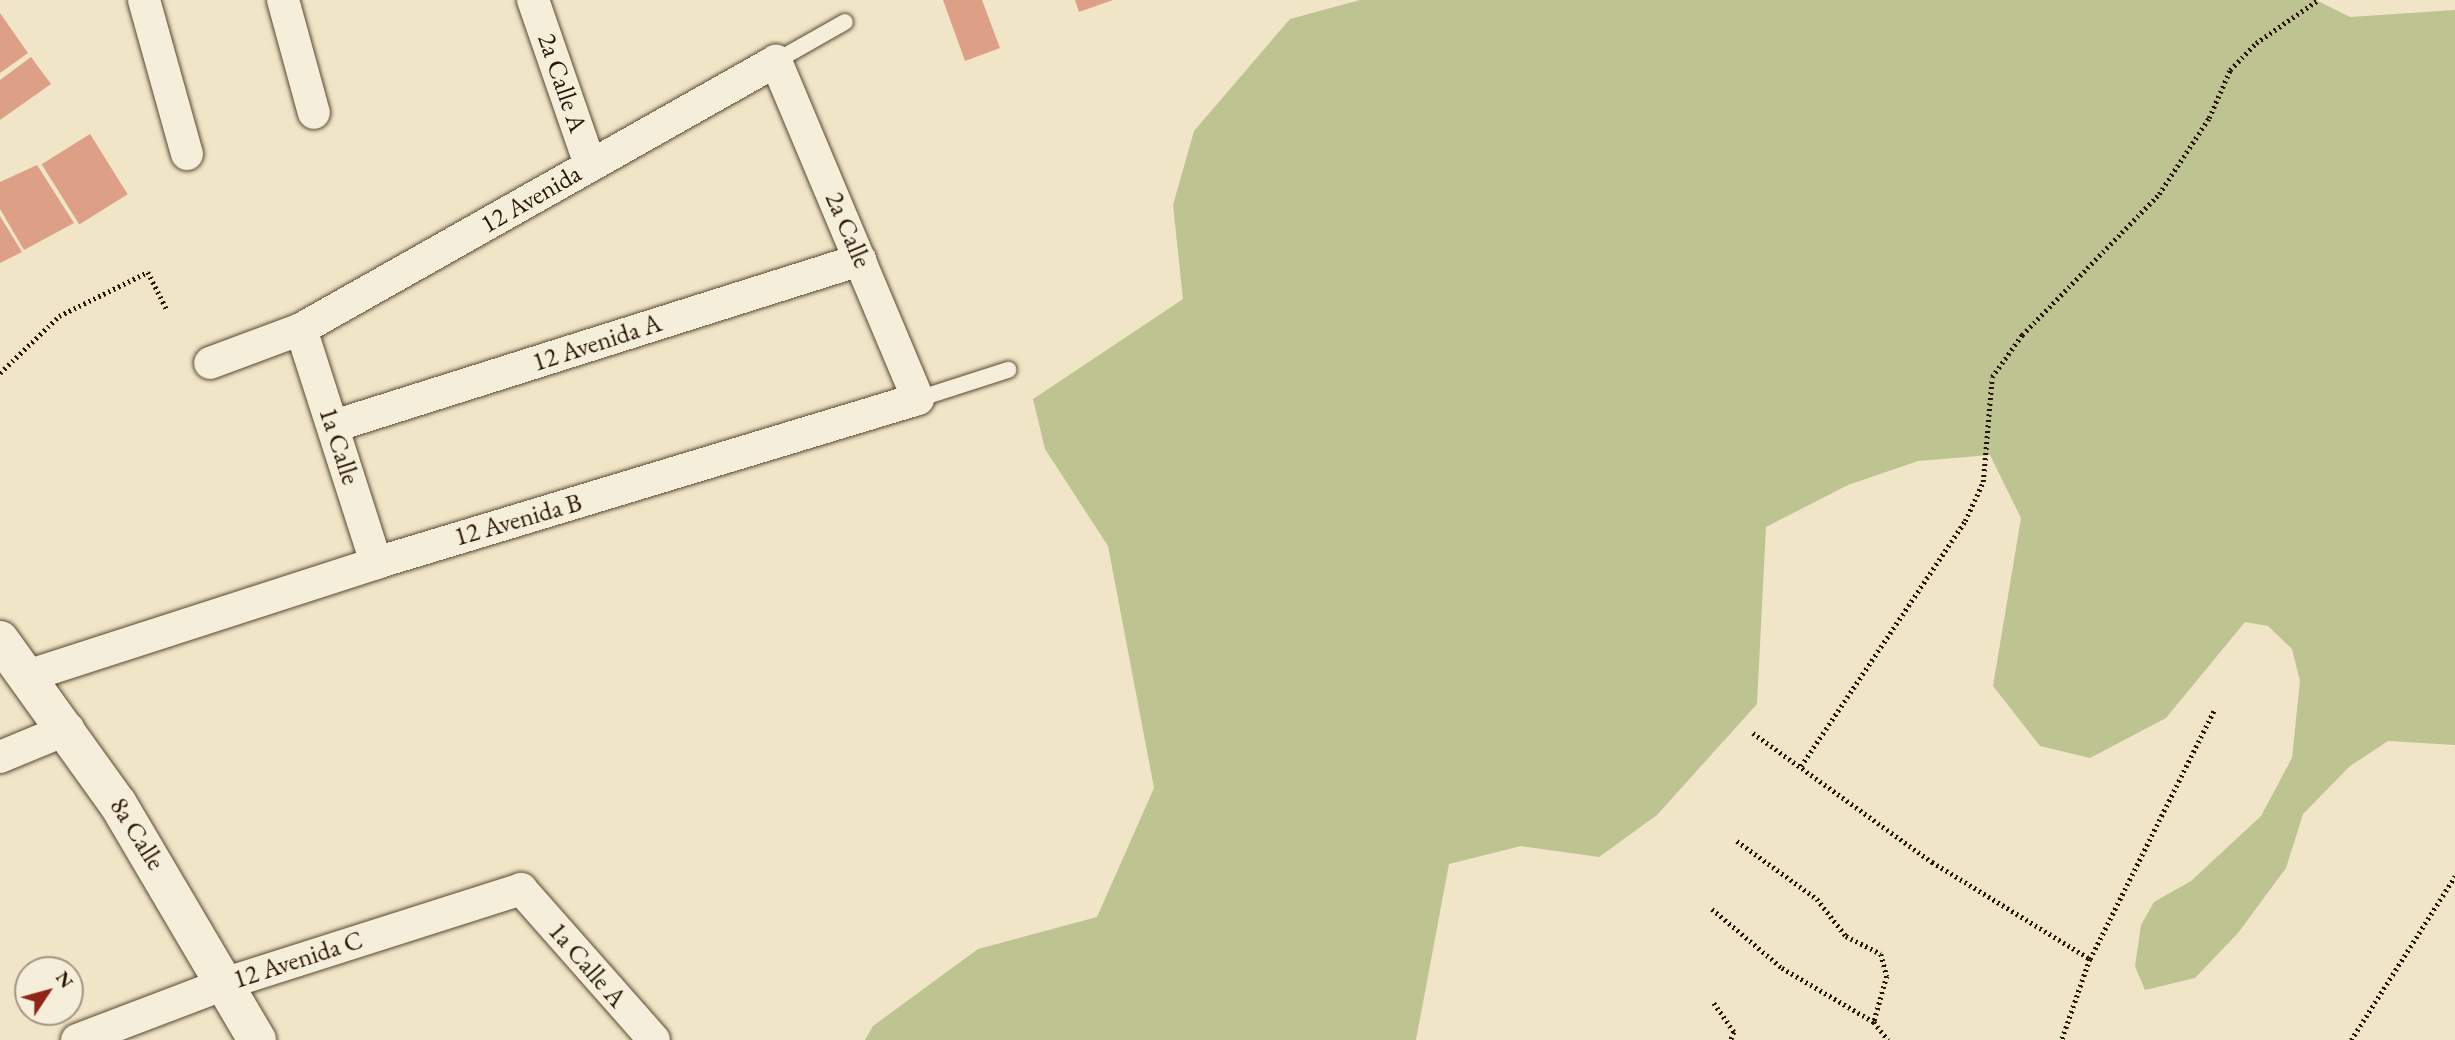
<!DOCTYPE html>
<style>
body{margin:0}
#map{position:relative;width:2455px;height:1040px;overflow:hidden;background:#f0e5c6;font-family:"EB Garamond",serif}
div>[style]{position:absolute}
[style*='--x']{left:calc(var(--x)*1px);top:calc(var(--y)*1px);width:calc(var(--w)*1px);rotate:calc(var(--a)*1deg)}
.green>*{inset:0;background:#bec392}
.building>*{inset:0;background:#dda087;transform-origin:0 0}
.path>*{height:4.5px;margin-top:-2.25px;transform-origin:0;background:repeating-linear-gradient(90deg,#281400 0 2px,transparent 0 5.5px)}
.roads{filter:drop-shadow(0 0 2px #5a4832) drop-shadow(0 0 2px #5a4832)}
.service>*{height:16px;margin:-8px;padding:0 8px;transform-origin:8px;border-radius:8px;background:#f5eeda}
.minor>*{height:32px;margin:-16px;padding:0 16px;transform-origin:16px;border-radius:16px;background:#f5eeda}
.secondary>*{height:38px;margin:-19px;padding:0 19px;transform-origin:19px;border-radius:19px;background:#f5eeda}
span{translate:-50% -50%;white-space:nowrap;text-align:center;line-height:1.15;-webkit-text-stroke:6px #f5eeda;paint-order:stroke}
.street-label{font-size:26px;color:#281400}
.north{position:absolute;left:14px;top:956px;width:70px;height:70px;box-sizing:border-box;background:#f5eeda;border:2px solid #a39783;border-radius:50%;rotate:54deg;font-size:19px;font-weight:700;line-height:28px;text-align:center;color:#281400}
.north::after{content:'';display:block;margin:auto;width:24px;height:32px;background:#8f2418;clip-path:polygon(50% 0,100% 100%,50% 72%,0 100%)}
</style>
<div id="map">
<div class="green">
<i style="clip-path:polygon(1360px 0,2316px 0,2350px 17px,2455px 10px,2455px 745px,2388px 741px,2350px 766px,2303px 814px,2286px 868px,2238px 933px,2195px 978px,2145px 990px,2135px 966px,2141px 925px,2154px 902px,2191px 881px,2261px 816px,2292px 758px,2300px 681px,2292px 649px,2268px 626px,2245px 622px,2166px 718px,2090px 758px,2040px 746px,1993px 686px,2021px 518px,1990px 455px,1918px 461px,1848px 485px,1766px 527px,1757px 704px,1657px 815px,1599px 857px,1521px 846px,1449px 864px,1416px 1040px,865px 1040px,873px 1026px,978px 949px,1097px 917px,1154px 788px,1108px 546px,1045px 449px,1033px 399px,1183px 299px,1173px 205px,1194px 131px,1290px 19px)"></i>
</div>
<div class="building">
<i style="clip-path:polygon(943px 0,982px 0,1000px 48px,965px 61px)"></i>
<i style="clip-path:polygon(1075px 0,1113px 0,1079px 12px)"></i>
<i style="clip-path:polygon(0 13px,28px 53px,0 73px)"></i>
<i style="clip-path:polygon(31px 57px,51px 84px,0 120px,0 80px)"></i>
<i style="left:90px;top:134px;width:71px;height:57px;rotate:58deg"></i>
<i style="clip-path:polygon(37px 165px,74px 223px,24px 250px,0 209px,0 182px)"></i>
<i style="clip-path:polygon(0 216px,22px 252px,0 263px)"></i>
</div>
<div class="path">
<i style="--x:0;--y:373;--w:82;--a:-44"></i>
<i style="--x:59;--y:316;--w:99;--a:-26.3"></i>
<i style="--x:148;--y:272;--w:42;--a:63.4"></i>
<i style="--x:1753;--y:733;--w:221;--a:35.8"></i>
<i style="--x:1932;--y:862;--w:185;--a:31.5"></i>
<i style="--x:2090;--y:959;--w:86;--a:109.1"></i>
<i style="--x:1801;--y:766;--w:295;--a:-56.2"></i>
<i style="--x:1965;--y:521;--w:43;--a:-65.2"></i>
<i style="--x:1983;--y:482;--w:105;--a:-85.1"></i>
<i style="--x:1992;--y:377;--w:52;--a:-54.5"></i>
<i style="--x:2022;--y:335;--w:197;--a:-45.8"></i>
<i style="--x:2159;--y:194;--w:91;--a:-56.7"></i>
<i style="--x:2209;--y:118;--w:52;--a:-66.4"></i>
<i style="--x:2230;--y:70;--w:37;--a:-46"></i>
<i style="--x:2256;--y:43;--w:75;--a:-34.7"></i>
<i style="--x:1737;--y:841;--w:99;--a:35.9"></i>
<i style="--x:1817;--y:899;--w:47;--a:51.9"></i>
<i style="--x:1846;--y:936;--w:39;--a:27"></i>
<i style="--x:1881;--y:954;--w:23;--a:75"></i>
<i style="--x:1887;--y:976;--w:48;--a:105.8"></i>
<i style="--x:1712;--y:909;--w:92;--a:40.1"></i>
<i style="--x:1782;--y:968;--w:107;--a:30.4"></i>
<i style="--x:1874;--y:1022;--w:23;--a:52"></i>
<i style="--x:2090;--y:959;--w:280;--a:-63.5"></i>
<i style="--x:1714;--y:1003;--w:35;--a:55"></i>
<i style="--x:1734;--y:1032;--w:9;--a:111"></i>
<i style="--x:2351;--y:1040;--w:194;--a:-57.6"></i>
</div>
<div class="roads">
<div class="service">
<i style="--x:776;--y:61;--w:79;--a:-29.5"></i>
<i style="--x:918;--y:399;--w:95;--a:-17.9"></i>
</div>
<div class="minor">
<i style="--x:144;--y:0;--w:160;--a:74.4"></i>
<i style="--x:283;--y:0;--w:117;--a:74.7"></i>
<i style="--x:533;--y:0;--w:175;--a:70.9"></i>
<i style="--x:301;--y:329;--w:246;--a:72.2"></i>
<i style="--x:334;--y:426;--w:552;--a:-17.52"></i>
<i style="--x:30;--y:675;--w:364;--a:-17.9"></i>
<i style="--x:376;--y:563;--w:566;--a:-16.83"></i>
<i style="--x:918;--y:399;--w:367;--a:-112.8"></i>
<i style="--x:776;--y:61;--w:545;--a:150.57"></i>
<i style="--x:301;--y:329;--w:97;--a:159.5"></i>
<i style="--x:0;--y:757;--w:74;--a:-22.4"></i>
<i style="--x:77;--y:1040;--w:160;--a:-20.8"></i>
<i style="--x:227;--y:983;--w:309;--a:-17.7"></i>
<i style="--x:521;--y:889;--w:201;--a:48.6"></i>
</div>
<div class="secondary">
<i style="--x:0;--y:640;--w:202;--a:54.3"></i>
<i style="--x:118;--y:804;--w:274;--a:59.5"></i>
</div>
</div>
<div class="street-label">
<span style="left:562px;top:83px;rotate:71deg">2a Calle A</span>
<span style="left:531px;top:199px;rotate:-30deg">12 Avenida</span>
<span style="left:848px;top:230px;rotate:67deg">2a Calle</span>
<span style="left:597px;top:343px;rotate:-18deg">12 Avenida A</span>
<span style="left:339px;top:446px;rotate:72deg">1a Calle</span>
<span style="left:518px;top:520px;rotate:-16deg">12 Avenida B</span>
<span style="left:137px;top:834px;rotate:58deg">8a Calle</span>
<span style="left:298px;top:960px;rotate:-18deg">12 Avenida C</span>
<span style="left:587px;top:965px;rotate:49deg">1a Calle A</span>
</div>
<div class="north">N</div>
</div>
